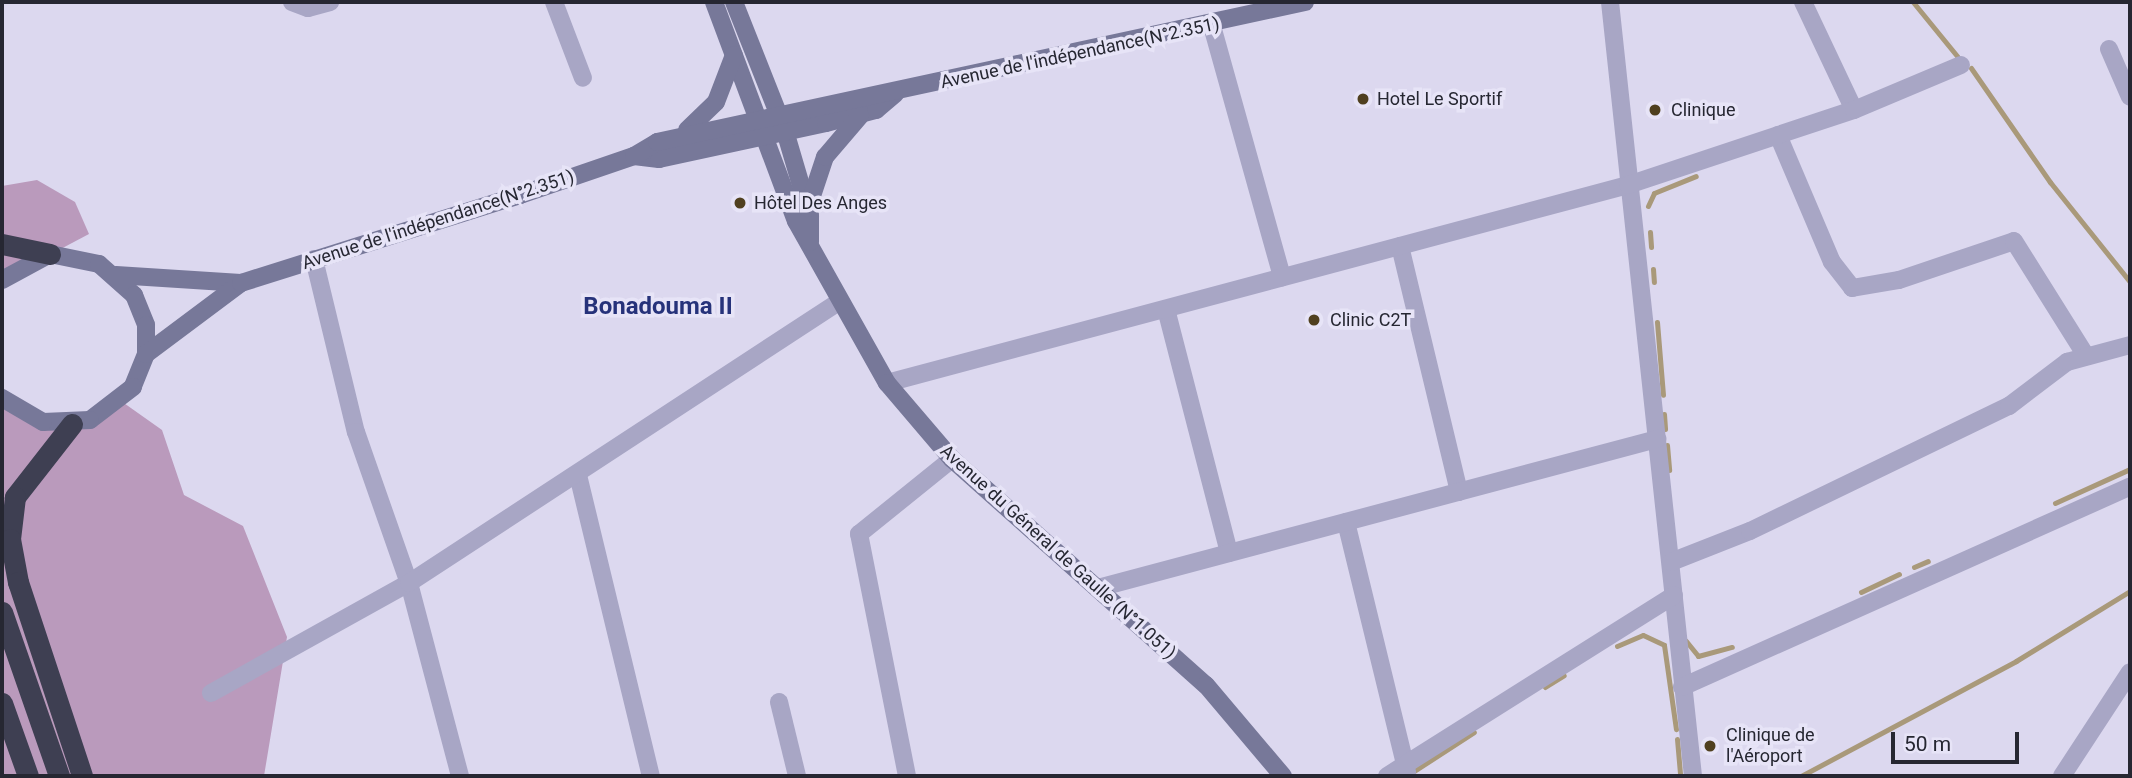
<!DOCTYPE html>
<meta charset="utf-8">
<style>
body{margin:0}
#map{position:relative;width:2132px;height:778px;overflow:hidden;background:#dcd8ef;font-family:Roboto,sans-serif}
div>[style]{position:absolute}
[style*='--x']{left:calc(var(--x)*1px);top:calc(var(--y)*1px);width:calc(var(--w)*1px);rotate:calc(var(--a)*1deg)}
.green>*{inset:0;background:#ba9abc}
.stream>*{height:5px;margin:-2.5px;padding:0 2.5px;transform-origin:2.5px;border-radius:2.5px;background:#a9997a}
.street>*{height:18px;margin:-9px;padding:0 9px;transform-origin:9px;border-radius:9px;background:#a8a6c5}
.secondary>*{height:18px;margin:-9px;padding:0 9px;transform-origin:9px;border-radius:9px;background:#777899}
.highway>*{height:21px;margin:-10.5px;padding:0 10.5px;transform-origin:10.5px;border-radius:10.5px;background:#3e3f52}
.dots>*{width:19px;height:19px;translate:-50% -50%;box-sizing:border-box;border:4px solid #e7e4f7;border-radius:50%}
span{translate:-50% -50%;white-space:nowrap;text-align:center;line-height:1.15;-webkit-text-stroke:7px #e7e4f7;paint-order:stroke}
.street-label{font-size:18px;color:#262732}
.poi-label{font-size:18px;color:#262732}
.left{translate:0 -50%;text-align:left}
.district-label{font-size:24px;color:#26327a;font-weight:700}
.frame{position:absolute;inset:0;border:4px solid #262732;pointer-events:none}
.scale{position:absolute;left:1891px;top:732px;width:128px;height:32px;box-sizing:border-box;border:4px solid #262732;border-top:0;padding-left:9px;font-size:21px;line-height:24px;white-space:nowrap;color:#262732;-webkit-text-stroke:5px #e7e4f7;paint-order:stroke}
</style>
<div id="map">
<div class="green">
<i style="clip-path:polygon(37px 180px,75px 202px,89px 234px,2px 280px,2px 186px)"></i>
<i style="clip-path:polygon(2px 398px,72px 424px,121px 401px,162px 430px,184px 495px,243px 526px,287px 637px,264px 776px,2px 776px)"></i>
</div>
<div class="stream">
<i style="--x:1913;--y:2;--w:70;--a:50.8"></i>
<i style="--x:1971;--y:68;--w:139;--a:55.3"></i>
<i style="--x:2050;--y:182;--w:128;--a:51.3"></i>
<i style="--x:1648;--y:206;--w:14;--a:-65"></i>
<i style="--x:1654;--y:193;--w:45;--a:-22"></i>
<i style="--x:1650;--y:232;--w:15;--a:86"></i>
<i style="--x:1653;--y:269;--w:13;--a:86"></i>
<i style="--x:1657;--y:322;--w:73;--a:85.3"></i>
<i style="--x:1664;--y:414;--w:15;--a:86"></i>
<i style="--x:1667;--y:445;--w:25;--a:85"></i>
<i style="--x:2055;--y:503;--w:82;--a:-24.4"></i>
<i style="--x:1914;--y:567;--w:15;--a:-23"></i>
<i style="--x:1861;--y:592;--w:42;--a:-25.3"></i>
<i style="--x:1686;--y:641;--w:19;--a:51"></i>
<i style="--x:1698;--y:656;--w:35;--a:-15"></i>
<i style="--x:1617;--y:646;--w:28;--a:-23"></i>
<i style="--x:1643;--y:635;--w:23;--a:25"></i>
<i style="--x:1664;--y:645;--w:85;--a:81.9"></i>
<i style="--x:1545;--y:687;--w:22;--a:-32"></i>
<i style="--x:1677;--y:739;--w:37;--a:85"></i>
<i style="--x:1411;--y:773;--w:75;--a:-33.1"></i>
<i style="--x:1801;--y:776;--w:244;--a:-28.1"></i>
<i style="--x:2016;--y:661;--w:134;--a:-31.6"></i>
</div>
<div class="street">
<i style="--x:292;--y:2;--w:17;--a:21"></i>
<i style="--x:308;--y:8;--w:23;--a:-15"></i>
<i style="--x:554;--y:2;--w:81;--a:69.1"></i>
<i style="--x:1610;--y:2;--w:778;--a:83.88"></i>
<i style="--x:1803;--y:2;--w:119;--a:64.7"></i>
<i style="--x:1212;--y:26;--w:261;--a:74.4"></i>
<i style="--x:2109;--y:49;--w:52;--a:66.4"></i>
<i style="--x:1778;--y:135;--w:138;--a:67"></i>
<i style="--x:1832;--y:262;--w:33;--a:52"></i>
<i style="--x:1852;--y:288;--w:48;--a:-9.7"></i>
<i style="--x:1899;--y:280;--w:121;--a:-18.7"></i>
<i style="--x:2014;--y:241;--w:133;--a:57.9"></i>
<i style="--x:1400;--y:246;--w:253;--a:76.5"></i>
<i style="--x:314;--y:259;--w:178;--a:76.4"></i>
<i style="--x:356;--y:432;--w:160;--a:70.7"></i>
<i style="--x:409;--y:583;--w:200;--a:75.2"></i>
<i style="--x:1166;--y:309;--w:252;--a:75.5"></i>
<i style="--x:887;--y:383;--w:767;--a:-14.96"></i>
<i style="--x:1628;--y:185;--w:238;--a:-18.4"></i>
<i style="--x:1854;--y:110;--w:116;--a:-22.8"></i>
<i style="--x:578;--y:475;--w:310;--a:76.4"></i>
<i style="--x:1346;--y:522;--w:258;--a:76.3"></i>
<i style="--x:1671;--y:562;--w:85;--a:-21.4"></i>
<i style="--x:1750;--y:531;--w:288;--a:-25.8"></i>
<i style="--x:2009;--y:406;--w:73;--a:-37.2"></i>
<i style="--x:2067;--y:362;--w:65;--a:-15.1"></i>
<i style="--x:1098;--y:588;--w:579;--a:-14.93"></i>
<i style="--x:1682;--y:687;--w:491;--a:-24.1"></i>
<i style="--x:211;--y:693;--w:227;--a:-29.1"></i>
<i style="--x:409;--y:583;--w:511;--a:-33.19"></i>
<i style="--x:779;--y:702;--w:76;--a:76.3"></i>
<i style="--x:907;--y:776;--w:247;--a:-101.2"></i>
<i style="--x:859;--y:534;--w:119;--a:-38.9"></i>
<i style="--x:1387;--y:776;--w:339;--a:-32.2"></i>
<i style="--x:2062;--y:776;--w:124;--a:-56.8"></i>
</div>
<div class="secondary">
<i style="--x:714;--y:2;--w:234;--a:69.5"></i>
<i style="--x:796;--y:221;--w:186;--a:60.7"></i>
<i style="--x:887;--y:383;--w:100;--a:49.5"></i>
<i style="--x:952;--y:459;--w:340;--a:41.7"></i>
<i style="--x:1206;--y:685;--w:119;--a:49.8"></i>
<i style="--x:734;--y:2;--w:139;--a:68.4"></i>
<i style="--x:785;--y:131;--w:89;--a:73.6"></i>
<i style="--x:810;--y:216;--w:26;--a:90"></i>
<i style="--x:687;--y:130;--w:40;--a:-44"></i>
<i style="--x:716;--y:102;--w:50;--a:-69"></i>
<i style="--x:634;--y:156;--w:25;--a:7"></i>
<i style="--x:659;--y:159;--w:171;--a:-12.2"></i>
<i style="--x:826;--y:123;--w:52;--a:-14.6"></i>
<i style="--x:876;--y:110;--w:25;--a:-40"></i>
<i style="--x:808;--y:208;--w:54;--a:-71.6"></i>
<i style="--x:825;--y:157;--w:54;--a:-49.5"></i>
<i style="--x:116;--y:275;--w:125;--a:3.7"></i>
<i style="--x:2;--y:280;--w:55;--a:-28.4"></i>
<i style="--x:50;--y:254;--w:50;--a:11.5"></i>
<i style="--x:99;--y:264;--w:47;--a:41.5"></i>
<i style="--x:134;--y:295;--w:32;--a:68"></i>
<i style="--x:146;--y:325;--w:29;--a:90"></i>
<i style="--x:146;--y:354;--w:35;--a:112"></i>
<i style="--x:133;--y:387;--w:54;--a:142.5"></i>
<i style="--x:90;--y:420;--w:47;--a:177.6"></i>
<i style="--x:43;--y:422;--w:48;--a:-149.7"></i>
<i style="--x:146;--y:354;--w:119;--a:-36.8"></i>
<i style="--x:241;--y:283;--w:293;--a:-17.5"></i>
<i style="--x:520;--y:195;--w:120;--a:-18.9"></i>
<i style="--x:634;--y:156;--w:27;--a:-31"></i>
<i style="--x:657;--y:142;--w:663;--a:-12.19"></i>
</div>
<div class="highway">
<i style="--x:2;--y:244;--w:49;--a:11.8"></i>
<i style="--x:72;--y:424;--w:93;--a:128"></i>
<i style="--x:15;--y:497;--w:42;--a:96.8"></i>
<i style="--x:10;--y:539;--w:44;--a:79.5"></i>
<i style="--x:18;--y:582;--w:204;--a:71.7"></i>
<i style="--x:2;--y:612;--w:174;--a:70.8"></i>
<i style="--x:2;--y:703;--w:77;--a:70.4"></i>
</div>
<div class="dots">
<i style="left:1363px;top:99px;background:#50401f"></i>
<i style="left:1655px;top:110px;background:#50401f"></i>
<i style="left:740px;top:203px;background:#50401f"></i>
<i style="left:1314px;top:320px;background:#50401f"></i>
<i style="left:1710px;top:746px;background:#50401f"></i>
</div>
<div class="street-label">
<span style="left:1080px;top:53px;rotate:-12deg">Avenue de l'indépendance(N°2.351)</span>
<span style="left:438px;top:220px;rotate:-18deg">Avenue de l'indépendance(N°2.351)</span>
<span style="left:1058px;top:552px;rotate:42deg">Avenue du Géneral de Gaulle (N°1.051)</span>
</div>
<div class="poi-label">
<span class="left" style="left:1377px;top:99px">Hotel Le Sportif</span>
<span class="left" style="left:1671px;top:110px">Clinique</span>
<span class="left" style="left:754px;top:203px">Hôtel Des Anges</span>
<span class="left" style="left:1330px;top:320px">Clinic C2T</span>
<span class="left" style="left:1726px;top:746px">Clinique de<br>l'Aéroport</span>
</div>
<div class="district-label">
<span style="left:658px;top:307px">Bonadouma II</span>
</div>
<div class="frame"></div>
<div class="scale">50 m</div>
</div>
